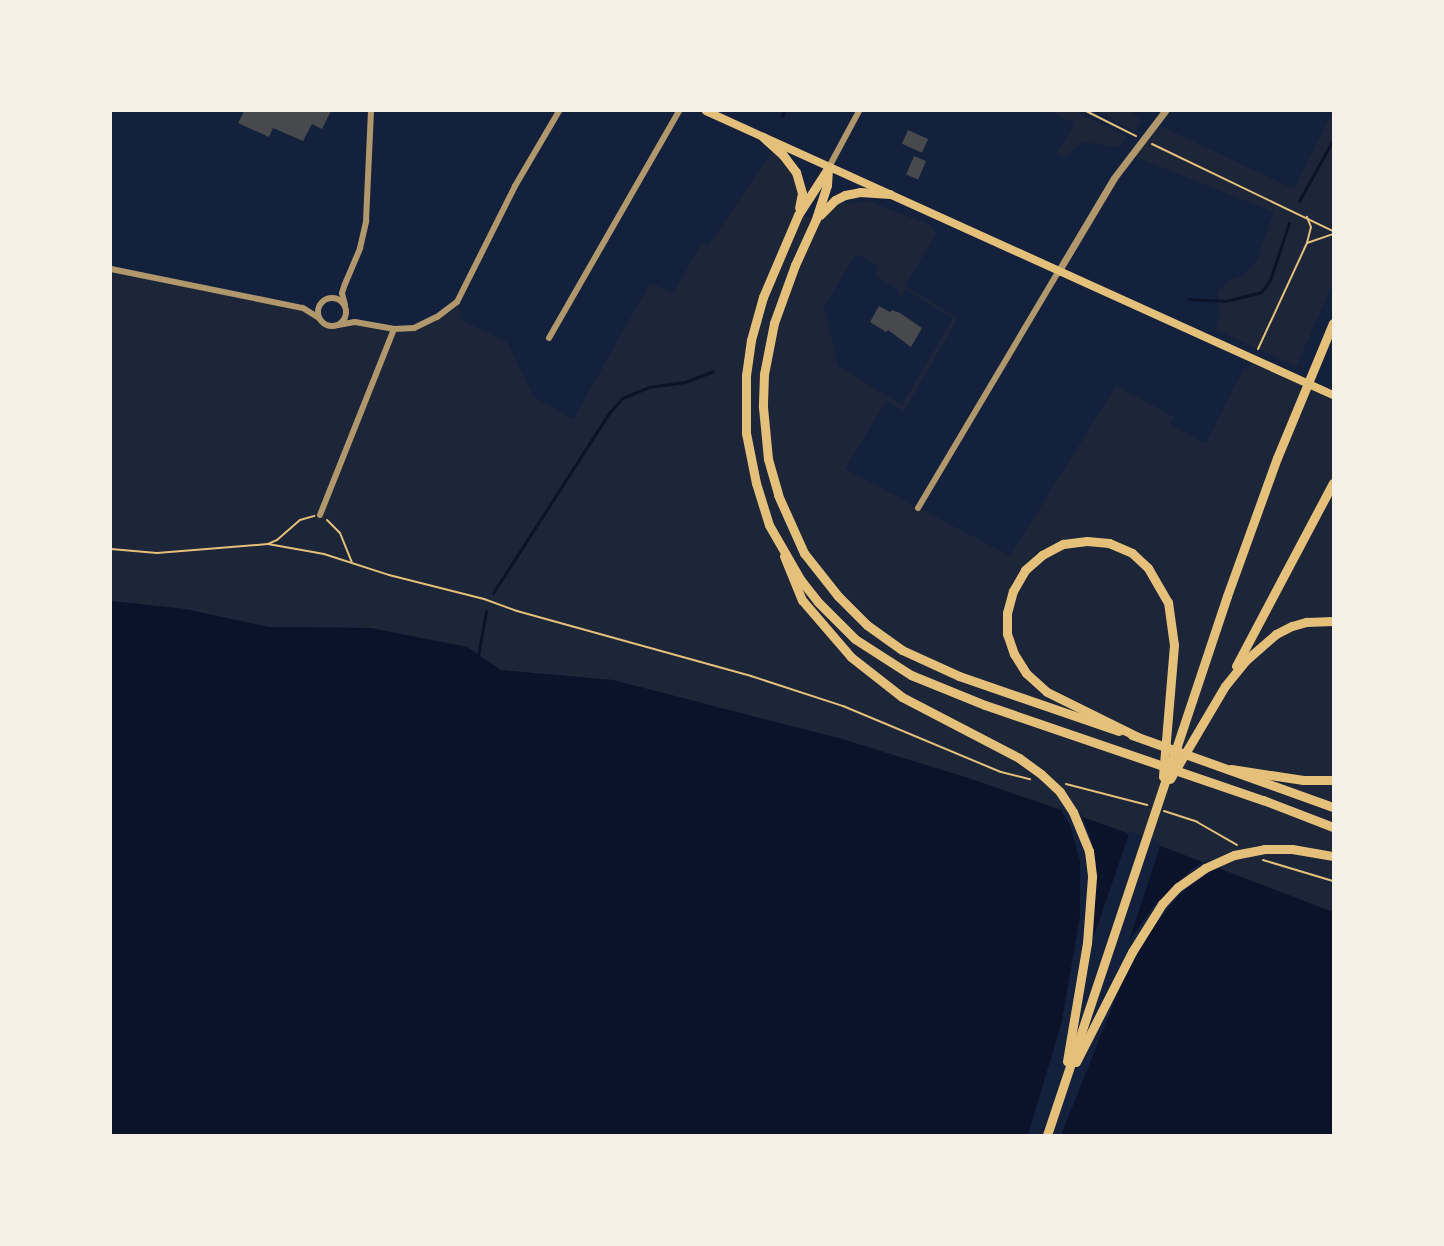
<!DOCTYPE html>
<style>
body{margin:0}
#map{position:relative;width:1444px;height:1246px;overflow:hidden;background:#14213d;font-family:"Fira Sans",sans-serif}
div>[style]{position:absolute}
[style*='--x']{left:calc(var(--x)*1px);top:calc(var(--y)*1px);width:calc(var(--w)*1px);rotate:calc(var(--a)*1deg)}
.green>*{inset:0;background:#1d2539}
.water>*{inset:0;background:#0b132b}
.pier>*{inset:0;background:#14213d}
.stream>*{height:3px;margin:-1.5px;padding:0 1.5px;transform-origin:1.5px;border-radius:1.5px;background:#0b132b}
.building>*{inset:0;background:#48494c;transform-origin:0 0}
.path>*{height:2px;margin:-1px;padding:0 1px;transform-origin:1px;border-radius:1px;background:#e5c07b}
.minor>*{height:6px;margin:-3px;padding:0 3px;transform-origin:3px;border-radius:3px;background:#b1986c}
.minor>.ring{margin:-3px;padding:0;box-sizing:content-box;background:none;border:6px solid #b1986c;border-radius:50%}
.tertiary>*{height:7px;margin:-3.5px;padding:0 3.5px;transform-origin:3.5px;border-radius:3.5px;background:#b1986c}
.secondary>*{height:8px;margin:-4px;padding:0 4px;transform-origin:4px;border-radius:4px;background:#e5c07b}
.primary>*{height:9px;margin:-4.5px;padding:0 4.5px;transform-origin:4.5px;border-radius:4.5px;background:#e5c07b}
.trunk>*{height:9px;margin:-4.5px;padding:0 4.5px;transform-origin:4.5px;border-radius:4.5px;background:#e5c07b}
span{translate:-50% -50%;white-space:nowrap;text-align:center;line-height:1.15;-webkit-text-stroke:4.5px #f6f1e7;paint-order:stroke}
.frame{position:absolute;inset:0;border:112px solid #f6f1e7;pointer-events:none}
</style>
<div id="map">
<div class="green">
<i style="clip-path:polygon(1051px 111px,1074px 111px,1126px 136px,1120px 147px,1082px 142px,1064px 159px,1057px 153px,1075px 124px)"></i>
<i style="clip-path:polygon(1095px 111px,1131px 111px,1141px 121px,1135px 131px)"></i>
<i style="clip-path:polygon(1333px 111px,1333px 283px,1296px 367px,1216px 329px,1220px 317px,1217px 292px,1228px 281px,1245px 274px,1257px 260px,1274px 212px,1131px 155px,1156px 124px,1294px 189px)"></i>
<i style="clip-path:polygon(evenodd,775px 148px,798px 178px,798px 215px,816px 219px,841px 197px,846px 204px,868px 201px,930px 225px,936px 234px,905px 286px,958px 318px,904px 411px,886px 401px,845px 469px,1010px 556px,1116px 386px,1174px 417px,1170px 424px,1206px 444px,1244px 368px,1249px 370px,1253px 360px,1333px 395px,1333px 912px,1111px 827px,968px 778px,842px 739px,613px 680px,501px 670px,466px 647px,371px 628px,269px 627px,185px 609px,111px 601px,111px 269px,303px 308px,329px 326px,347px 322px,371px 327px,414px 328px,457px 302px,461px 320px,507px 342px,533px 396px,573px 420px,650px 283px,673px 293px,702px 243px,708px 246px,775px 148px,856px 254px,879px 266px,875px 276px,898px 289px,899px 296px,902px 296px,906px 290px,953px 318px,902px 405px,838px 366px,824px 307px,856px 254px)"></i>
</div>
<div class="water">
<i style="clip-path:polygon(111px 601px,185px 609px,269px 627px,371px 628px,467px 647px,501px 670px,613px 680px,842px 739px,968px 778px,1111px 827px,1333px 912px,1333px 1135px,111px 1135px)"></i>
</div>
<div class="pier">
<i style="clip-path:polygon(1058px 805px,1081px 813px,1091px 839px,1096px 861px,1094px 936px,1130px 831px,1161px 843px,1129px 941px,1155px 904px,1191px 870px,1207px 860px,1222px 866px,1204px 875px,1178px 896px,1146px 937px,1121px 985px,1061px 1135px,1028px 1135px,1062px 1021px,1080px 916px,1080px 861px,1070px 825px)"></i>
</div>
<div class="stream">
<i style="--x:782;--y:116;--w:5;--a:-68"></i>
<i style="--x:1299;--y:201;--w:70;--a:-60.9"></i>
<i style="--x:1189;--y:299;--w:37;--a:3"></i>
<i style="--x:1226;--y:301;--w:36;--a:-14"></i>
<i style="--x:1261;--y:292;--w:15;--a:-53"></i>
<i style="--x:1270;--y:280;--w:60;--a:-71.6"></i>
<i style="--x:493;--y:593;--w:214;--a:-57.2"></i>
<i style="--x:609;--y:413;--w:20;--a:-49"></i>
<i style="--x:622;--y:398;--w:29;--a:-22"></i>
<i style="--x:649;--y:387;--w:36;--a:-8"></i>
<i style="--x:685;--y:382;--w:30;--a:-21"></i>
<i style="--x:478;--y:656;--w:46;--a:-79.9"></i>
</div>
<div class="building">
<i style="clip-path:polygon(244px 111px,331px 111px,322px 129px,312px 124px,303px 141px,273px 128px,269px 137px,238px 123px)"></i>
<i style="left:908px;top:130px;width:22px;height:15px;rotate:24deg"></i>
<i style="left:914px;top:156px;width:13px;height:20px;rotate:23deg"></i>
<i style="clip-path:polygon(879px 306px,890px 312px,892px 310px,900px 313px,922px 328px,911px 347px,888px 330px,886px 332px,870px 322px)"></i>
</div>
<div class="path">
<i style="--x:1086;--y:111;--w:56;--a:26.6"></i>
<i style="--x:1152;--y:144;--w:201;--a:25.7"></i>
<i style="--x:1307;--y:243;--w:28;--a:-19"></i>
<i style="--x:1258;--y:349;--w:117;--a:-65.2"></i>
<i style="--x:1307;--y:243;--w:16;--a:-76"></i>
<i style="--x:1311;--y:227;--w:11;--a:-112"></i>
<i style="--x:327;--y:520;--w:18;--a:45"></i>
<i style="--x:340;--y:533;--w:31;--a:68"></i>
<i style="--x:268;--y:544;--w:10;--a:-24"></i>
<i style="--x:277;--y:540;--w:30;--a:-41"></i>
<i style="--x:300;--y:520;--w:15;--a:-16"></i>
<i style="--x:111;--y:549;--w:46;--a:5"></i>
<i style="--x:157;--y:553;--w:111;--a:-4.6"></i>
<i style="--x:268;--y:544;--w:57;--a:10.1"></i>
<i style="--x:324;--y:554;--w:68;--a:17.9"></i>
<i style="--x:389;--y:575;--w:98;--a:14.2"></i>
<i style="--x:484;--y:599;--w:35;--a:20"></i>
<i style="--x:517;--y:611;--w:243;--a:15.5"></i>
<i style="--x:751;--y:676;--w:97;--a:18.1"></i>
<i style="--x:843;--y:706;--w:171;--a:22.7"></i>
<i style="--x:1001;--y:772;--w:30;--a:14"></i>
<i style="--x:1066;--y:784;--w:84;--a:14.5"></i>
<i style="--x:1164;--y:811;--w:35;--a:18"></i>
<i style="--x:1197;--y:822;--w:46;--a:29.9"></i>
<i style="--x:1263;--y:860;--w:73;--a:16.7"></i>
</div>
<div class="minor">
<i style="--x:829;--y:167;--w:64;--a:-61.8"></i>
<i style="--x:111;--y:269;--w:196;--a:11.5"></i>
<i style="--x:303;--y:308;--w:19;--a:32"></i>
<i class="ring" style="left:318px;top:298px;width:22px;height:22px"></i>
<i style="--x:345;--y:305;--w:12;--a:-104"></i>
<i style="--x:342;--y:293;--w:9;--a:-72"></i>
<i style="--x:345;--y:284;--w:39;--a:-67"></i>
<i style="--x:360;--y:248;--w:28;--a:-77"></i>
<i style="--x:366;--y:221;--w:110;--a:-87.4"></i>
<i style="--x:338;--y:325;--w:17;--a:-10"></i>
<i style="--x:355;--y:322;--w:40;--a:10"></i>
<i style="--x:394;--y:329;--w:20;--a:-3"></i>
<i style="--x:414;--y:328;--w:25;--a:-26"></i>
<i style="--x:437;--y:317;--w:25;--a:-37"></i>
<i style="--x:457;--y:302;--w:130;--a:-63.4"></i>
<i style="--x:515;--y:186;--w:87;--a:-59.6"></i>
<i style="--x:549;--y:338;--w:262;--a:-60.2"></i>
<i style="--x:918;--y:508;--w:274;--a:-59.3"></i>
<i style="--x:320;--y:515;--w:200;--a:-68.3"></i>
</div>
<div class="tertiary">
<i style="--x:1058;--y:272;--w:109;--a:-59.2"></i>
<i style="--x:1114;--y:178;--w:84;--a:-52.7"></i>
</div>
<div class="secondary">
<i style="--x:706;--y:111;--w:688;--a:24.37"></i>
</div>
<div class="primary">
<i style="--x:763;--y:137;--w:27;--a:42"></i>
<i style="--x:783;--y:155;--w:21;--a:53"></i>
<i style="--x:796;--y:172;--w:22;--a:74"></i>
<i style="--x:802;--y:193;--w:15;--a:101"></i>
<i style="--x:829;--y:167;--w:57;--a:122.9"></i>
<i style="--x:798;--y:215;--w:89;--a:113.1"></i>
<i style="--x:763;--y:297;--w:45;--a:105.6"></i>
<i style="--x:751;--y:340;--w:35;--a:98"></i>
<i style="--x:746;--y:375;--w:58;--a:90"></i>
<i style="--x:746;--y:433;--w:51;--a:78.7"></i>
<i style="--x:756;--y:483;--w:44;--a:72.8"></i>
<i style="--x:769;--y:525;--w:62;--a:60.1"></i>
<i style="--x:800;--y:579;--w:29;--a:52"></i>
<i style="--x:818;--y:602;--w:52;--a:45"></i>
<i style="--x:855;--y:639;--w:67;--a:32.7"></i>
<i style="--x:911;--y:675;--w:80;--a:22.1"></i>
<i style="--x:985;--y:705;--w:294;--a:18.9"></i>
<i style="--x:1263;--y:800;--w:75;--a:21.1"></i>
<i style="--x:828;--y:170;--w:15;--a:94"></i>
<i style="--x:827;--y:185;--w:36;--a:108"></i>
<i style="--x:816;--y:219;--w:51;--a:114.5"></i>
<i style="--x:795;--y:265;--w:62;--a:109.9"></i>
<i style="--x:774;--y:323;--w:52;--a:101.1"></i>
<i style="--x:764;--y:374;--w:33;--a:92"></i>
<i style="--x:763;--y:407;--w:52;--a:84.5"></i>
<i style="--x:768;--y:459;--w:37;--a:74"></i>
<i style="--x:778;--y:495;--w:64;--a:65.9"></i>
<i style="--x:804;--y:553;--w:55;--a:51.7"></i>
<i style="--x:838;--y:596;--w:41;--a:45"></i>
<i style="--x:867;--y:625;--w:43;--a:35.5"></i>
<i style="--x:902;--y:650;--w:63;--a:24.5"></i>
<i style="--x:959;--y:676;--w:169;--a:19"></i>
<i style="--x:820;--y:215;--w:21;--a:-45"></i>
<i style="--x:835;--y:200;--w:11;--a:-27"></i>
<i style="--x:845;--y:195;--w:15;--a:-11"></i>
<i style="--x:860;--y:192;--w:30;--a:4"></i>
<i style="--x:1132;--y:735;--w:214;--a:19.7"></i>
</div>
<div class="trunk">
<i style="--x:784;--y:556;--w:48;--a:67.8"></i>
<i style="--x:802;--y:600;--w:75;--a:49.3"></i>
<i style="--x:851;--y:657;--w:65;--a:38.1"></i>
<i style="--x:902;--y:697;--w:132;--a:27.5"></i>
<i style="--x:1019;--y:758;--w:27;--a:36"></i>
<i style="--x:1041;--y:774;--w:26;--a:43"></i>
<i style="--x:1060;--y:792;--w:24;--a:57"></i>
<i style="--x:1073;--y:812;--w:42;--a:67.7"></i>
<i style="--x:1089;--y:851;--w:26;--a:83"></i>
<i style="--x:1092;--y:877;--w:66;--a:94.3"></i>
<i style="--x:1087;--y:943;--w:120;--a:99.6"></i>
<i style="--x:1236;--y:666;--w:207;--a:-62.1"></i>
<i style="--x:1138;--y:737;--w:102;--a:-153.7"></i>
<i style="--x:1047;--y:692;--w:28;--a:-138"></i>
<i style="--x:1026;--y:673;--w:22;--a:-122"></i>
<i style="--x:1014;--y:654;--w:21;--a:-109"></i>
<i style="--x:1007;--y:634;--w:21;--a:-90"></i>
<i style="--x:1007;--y:613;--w:23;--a:-75"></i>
<i style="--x:1013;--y:591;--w:24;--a:-60"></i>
<i style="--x:1025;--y:570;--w:23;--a:-41"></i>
<i style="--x:1042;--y:555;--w:24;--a:-28"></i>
<i style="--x:1063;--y:544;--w:24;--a:-7"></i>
<i style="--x:1087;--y:541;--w:22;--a:5"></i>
<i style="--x:1109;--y:543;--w:25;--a:23"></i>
<i style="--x:1132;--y:553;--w:22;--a:43"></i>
<i style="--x:1148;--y:568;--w:39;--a:60"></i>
<i style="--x:1168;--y:602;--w:43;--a:82.1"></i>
<i style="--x:1174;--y:645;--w:132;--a:94.8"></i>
<i style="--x:1231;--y:769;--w:73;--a:8.7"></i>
<i style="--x:1303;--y:780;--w:30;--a:0"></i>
<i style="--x:1170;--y:779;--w:108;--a:-59.4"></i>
<i style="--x:1225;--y:686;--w:32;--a:-51"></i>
<i style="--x:1245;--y:661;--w:41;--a:-41.1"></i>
<i style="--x:1276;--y:634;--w:18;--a:-27"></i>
<i style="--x:1292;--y:626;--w:15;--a:-16"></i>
<i style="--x:1306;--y:622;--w:27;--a:-2"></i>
<i style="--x:1076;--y:1062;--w:123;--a:-63"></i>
<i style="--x:1132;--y:952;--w:57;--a:-58"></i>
<i style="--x:1162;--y:904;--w:23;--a:-47"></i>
<i style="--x:1178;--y:887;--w:33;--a:-35"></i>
<i style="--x:1205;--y:868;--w:32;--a:-24"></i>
<i style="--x:1234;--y:855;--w:31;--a:-11"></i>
<i style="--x:1264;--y:849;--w:28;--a:0"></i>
<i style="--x:1292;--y:849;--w:42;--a:9.7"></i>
<i style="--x:1047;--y:1135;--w:568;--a:-71.53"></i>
<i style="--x:1227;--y:596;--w:147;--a:-70.1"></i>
<i style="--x:1277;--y:458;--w:146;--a:-67.5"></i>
</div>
<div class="frame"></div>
</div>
